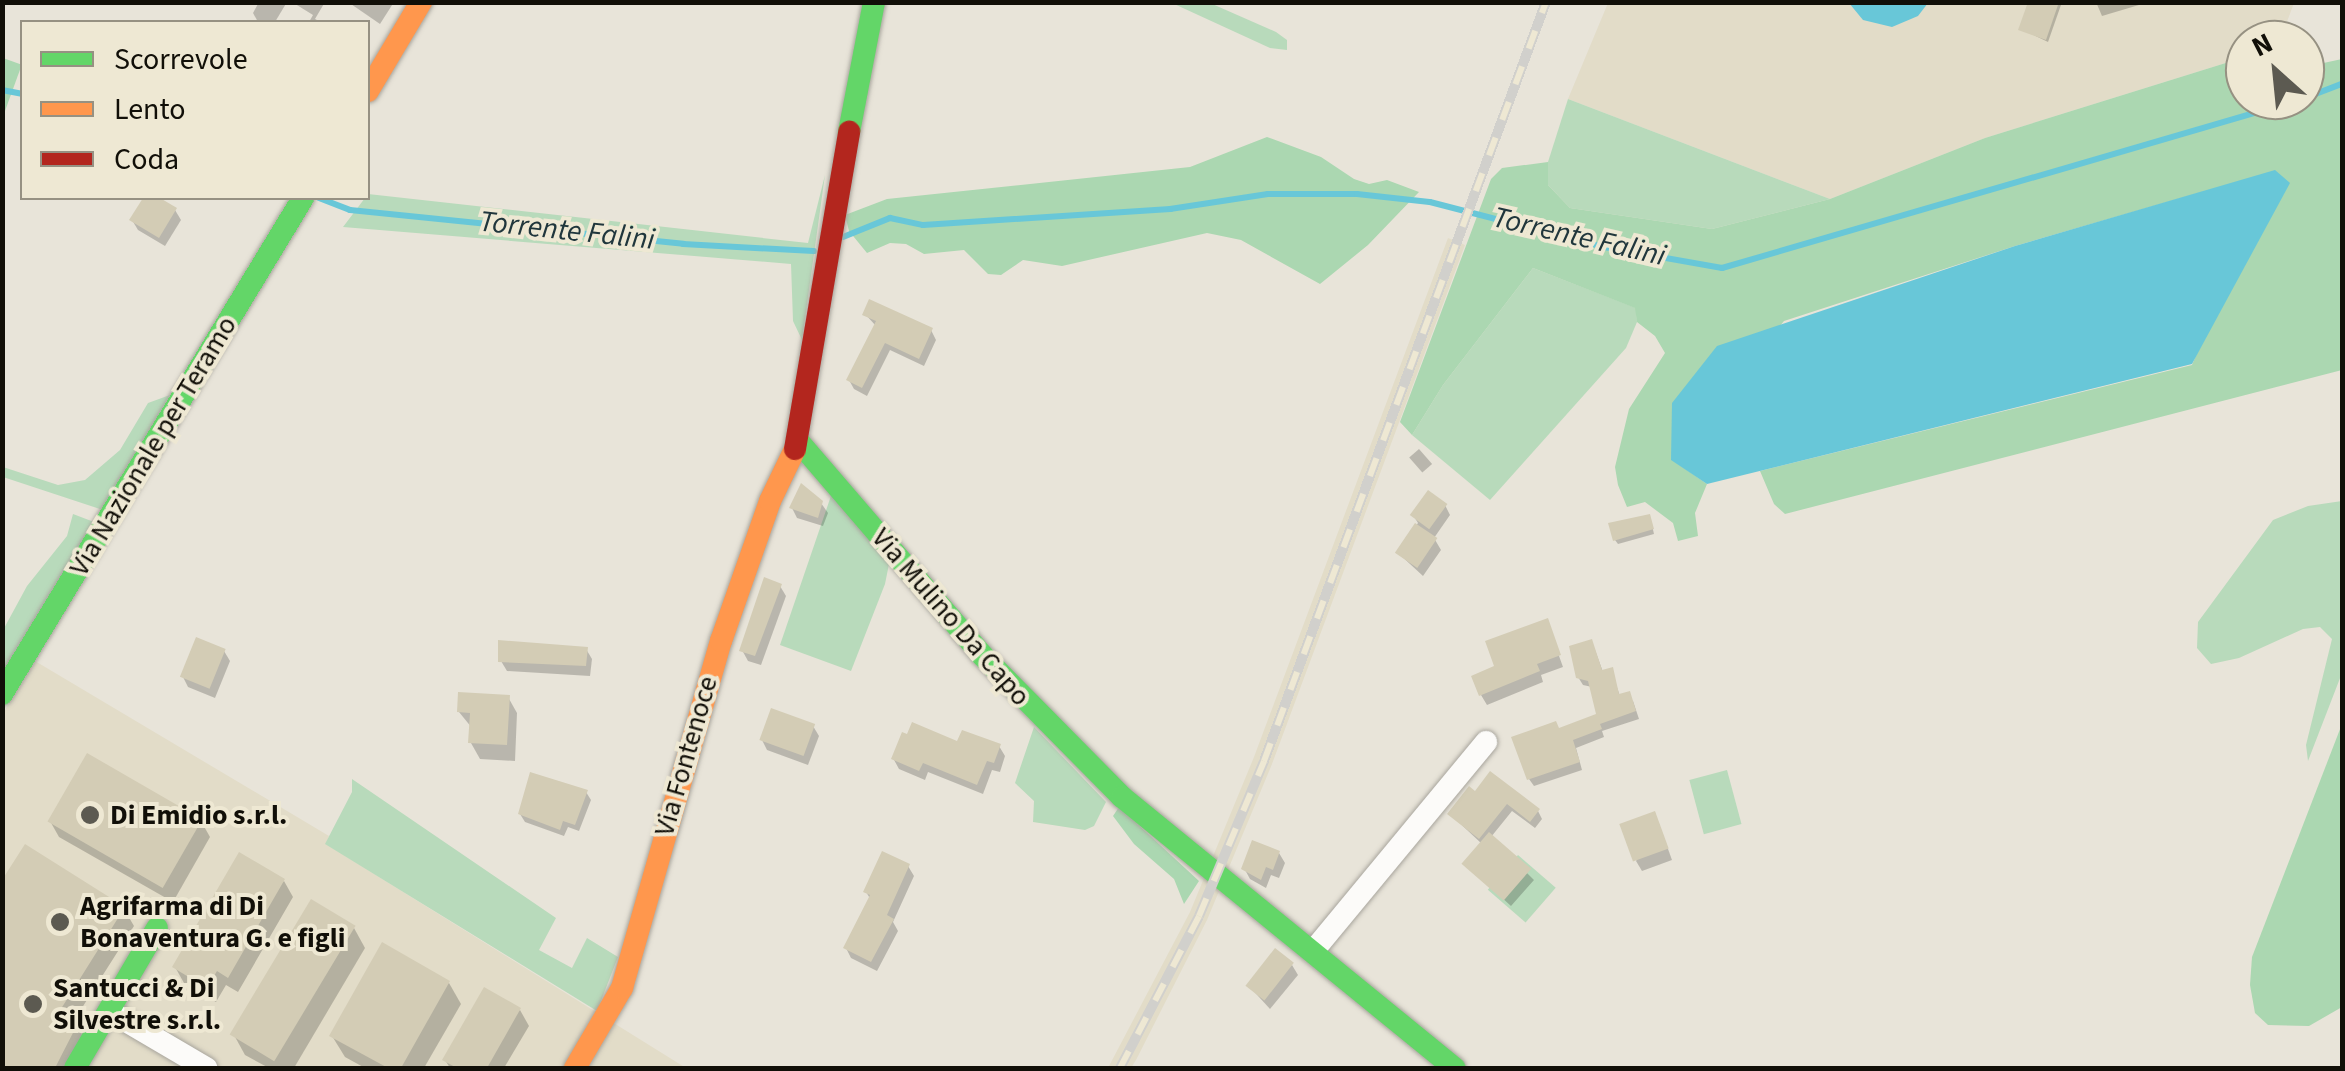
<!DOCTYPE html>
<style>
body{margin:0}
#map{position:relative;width:2345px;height:1071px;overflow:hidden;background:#e8e4d9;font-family:"Source Sans 3",sans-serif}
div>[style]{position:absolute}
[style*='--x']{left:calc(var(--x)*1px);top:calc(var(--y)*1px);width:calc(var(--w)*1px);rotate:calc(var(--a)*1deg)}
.built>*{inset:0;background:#e2dcc8}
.green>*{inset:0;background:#b8dabb;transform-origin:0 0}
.forest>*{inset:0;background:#abd7b1;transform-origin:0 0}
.water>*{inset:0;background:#68c7d8}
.shadow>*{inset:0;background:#0003;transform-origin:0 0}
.stream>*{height:6px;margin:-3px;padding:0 3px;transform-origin:3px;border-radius:3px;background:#68c7d8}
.building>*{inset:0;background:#d3ccb5;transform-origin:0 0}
.roads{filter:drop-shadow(0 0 2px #a8a59d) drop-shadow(0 0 2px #a8a59d)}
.street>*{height:22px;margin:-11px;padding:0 11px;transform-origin:11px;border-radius:11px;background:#fcfbf9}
.fast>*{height:22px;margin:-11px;padding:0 11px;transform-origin:11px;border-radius:11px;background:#63d668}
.slow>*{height:22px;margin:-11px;padding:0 11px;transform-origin:11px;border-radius:11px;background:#ff974d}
.jam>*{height:22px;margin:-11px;padding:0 11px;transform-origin:11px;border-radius:11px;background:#b3261e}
.rail>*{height:10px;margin-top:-5px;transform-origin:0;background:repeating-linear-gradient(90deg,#eee8d3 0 19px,#d1d0cc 0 38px);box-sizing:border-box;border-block:2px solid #d1d0cc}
.dots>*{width:28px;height:28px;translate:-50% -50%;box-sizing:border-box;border:5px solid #eee8d3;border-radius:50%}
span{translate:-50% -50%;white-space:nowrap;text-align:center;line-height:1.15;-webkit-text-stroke:8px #eee8d3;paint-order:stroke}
.street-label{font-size:28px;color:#110f08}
.poi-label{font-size:28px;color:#110f08;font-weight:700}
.left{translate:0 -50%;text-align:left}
.water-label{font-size:30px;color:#20363c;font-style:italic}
.frame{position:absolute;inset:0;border:5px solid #110f08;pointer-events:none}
.legend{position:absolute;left:20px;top:20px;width:350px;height:180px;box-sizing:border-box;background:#eee8d3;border:2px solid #969182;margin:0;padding:12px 18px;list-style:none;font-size:30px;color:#110f08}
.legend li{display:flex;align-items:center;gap:20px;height:50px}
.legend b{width:50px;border:2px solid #969182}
.north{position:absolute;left:2225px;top:20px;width:100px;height:100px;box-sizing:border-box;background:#eee8d3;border:2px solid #969182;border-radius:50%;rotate:333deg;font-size:28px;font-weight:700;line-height:40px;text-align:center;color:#110f08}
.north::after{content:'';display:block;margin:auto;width:35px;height:45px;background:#5c5a51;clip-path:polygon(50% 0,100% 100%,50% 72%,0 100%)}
</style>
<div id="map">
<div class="built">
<i style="clip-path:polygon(1608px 3px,2294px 3px,2280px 40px,2245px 40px,2245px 57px,1985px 138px,1830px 199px,1568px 99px)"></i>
<i style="clip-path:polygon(1448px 238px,1465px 245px,1272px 764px,1207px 920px,1136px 1060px,1131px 1068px,1108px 1068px,1190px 912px,1254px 757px)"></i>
<i style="clip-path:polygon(35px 661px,329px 836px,326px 844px,686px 1068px,3px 1068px,2px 715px)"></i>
</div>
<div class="green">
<i style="clip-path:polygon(1172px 3px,1210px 3px,1276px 32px,1287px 40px,1287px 50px,1270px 48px)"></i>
<i style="clip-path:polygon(1568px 99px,1830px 199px,1712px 229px,1570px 208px,1548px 185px,1548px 162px)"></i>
<i style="clip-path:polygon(825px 175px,802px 340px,793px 321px,791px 264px,343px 227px,368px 194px,808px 243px)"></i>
<i style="clip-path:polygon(1533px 268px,1636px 308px,1637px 322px,1626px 348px,1490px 500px,1412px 435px,1443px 385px)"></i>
<i style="clip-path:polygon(170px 395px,103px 510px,3px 477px,3px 467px,58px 485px,85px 480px,120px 450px,148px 403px)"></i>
<i style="clip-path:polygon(833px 490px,890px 559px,885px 584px,851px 671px,780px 645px)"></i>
<i style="clip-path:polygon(2342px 501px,2342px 673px,2308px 761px,2306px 745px,2332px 639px,2320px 627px,2303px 629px,2239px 658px,2211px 664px,2197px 648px,2198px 622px,2273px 520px,2308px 506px)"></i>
<i style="clip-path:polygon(73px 514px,94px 522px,3px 672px,2px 632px,27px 586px,67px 536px)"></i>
<i style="clip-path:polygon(1034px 727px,1106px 802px,1094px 826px,1085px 830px,1033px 822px,1034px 801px,1015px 783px)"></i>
<i style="left:1727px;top:770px;width:56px;height:39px;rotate:75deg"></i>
<i style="clip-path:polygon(352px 779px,556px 918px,539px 950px,572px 968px,587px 938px,618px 957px,597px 1011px,325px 844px,352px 792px)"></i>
<i style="left:1518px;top:855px;width:50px;height:46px;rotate:41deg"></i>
</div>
<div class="forest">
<i style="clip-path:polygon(2245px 57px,2245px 100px,2305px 100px,2305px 67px,2342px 59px,2342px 370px,1785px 514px,1774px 504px,1760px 471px,2192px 365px,2275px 171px,2015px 246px,1784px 321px,1671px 459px,1707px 484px,1695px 513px,1698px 536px,1678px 541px,1673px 523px,1645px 502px,1627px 507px,1618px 485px,1615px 467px,1629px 409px,1665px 353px,1655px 336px,1637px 322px,1635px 308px,1533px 268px,1443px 385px,1412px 435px,1400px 422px,1491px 179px,1502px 168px,1548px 162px,1548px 185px,1570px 208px,1712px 229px,1830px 199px,1985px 138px)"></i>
<i style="left:3px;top:58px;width:20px;height:81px;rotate:20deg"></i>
<i style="clip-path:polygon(1267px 137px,1321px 157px,1354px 179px,1369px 184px,1387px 180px,1419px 192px,1368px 245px,1320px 284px,1241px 240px,1207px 233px,1062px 266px,1023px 260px,1001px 275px,988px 274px,964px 250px,924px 254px,906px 244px,890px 243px,867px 253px,849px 231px,845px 215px,887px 199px,1190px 167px)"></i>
<i style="clip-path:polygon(2342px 724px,2342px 1007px,2309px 1026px,2268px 1025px,2255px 1013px,2250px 985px,2252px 957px)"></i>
<i style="clip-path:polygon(1119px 807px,1199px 881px,1184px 904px,1174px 879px,1134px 844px,1113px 816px)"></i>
</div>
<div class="water">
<i style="clip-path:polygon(1849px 3px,1928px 3px,1918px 16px,1892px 27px,1863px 20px)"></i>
<i style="clip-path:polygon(2275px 170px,2290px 183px,2192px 364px,1707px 484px,1671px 460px,1672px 403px,1717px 346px,2015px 246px)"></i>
</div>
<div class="shadow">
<i style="clip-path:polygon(259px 2px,287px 2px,275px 22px,258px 22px,253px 13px)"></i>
<i style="clip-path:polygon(292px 2px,325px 2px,315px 19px,321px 22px,309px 22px,313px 15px)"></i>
<i style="clip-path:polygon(348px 2px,394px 2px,380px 24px)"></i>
<i style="clip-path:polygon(2031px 2px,2062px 2px,2048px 42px,2021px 29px)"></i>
<i style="clip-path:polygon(2096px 2px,2149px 2px,2102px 16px)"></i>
<i style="clip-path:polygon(145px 198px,175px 210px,181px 220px,165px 246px,138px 230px,132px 220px)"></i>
<i style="clip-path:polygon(865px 314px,931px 330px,936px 340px,924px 366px,890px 350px,867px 396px,854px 389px,849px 380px,876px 326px)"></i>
<i style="left:1419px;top:449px;width:20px;height:13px;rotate:49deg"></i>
<i style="clip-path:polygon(821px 503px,828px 513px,823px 526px,797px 518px,792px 508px)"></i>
<i style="clip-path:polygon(1445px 505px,1450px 515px,1434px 538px,1441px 550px,1423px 576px,1397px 552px,1418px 523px,1413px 515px)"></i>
<i style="clip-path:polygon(1651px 521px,1654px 534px,1618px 544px,1615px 540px)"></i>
<i style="clip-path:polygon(780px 586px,786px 596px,761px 665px,748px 661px,742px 650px)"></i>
<i style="clip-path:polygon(1549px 628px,1563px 667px,1541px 675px,1543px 682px,1487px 705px,1481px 695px)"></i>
<i style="clip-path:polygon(586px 649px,592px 659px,590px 676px,507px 671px,501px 661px)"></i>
<i style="clip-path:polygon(1595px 650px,1603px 672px,1611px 670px,1620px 696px,1633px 701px,1639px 719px,1602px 731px,1604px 737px,1576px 748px,1582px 770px,1534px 786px,1529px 779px,1559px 731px,1599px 716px,1592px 687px,1583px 685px,1578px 677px)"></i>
<i style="clip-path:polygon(224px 651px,230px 661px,215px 698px,188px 687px,183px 677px)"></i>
<i style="clip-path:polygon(508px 697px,517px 713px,515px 761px,480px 759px,471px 743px,472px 728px,459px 712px)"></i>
<i style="clip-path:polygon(813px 726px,819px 736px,808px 765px,767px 750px,762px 740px)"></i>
<i style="clip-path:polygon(959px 744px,999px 746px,1005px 756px,1000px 772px,992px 770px,983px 794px,928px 772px,925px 780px,899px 769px,893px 758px)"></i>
<i style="clip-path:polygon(586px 792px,591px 800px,579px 831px,568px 827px,564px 836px,525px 822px,520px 814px)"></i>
<i style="clip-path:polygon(1475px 794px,1538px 811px,1542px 819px,1535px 828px,1512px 811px,1491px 837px,1534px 880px,1511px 906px,1465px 864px,1482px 844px,1450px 814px)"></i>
<i style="clip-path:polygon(50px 821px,201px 821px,210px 837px,173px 902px,59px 837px)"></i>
<i style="clip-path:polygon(1659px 824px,1672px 860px,1642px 871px,1636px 861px)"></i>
<i style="clip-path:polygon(1279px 853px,1285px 863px,1279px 878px,1271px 875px,1266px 888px,1250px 879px,1244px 868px)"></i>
<i style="clip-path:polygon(908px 866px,914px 876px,893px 922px,898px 931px,877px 971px,851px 958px,846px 948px,871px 900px,866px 892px)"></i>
<i style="clip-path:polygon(284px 881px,293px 897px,238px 992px,226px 985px,216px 1002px,184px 983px,175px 967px)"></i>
<i style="clip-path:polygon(2px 885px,124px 909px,134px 926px,73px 1022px,87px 1042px,73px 1068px,2px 1068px)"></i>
<i style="clip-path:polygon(354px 928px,365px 948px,294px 1068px,269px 1068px,245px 1055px,234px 1035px)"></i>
<i style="clip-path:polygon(1292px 965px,1298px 975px,1270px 1009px,1248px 985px)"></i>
<i style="clip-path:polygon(449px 983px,461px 1004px,424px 1068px,365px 1068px,345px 1057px,332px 1036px)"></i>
<i style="clip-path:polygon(520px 1010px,529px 1026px,504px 1068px,450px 1068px,445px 1060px)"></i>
</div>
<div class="stream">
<i style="--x:2;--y:90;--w:20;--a:11"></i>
<i style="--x:2305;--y:98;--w:40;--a:-21"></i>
<i style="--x:319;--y:198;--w:33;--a:21"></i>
<i style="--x:350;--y:210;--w:335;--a:5.8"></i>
<i style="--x:683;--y:244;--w:131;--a:3.1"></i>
<i style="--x:843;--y:237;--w:51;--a:-22"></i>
<i style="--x:890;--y:218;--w:34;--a:12"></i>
<i style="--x:923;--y:225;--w:248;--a:-3.7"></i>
<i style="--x:1170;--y:209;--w:99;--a:-8.7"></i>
<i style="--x:1268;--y:194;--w:89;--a:0"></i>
<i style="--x:1357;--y:194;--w:73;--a:6.3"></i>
<i style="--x:1430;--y:202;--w:180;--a:14.5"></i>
<i style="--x:1604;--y:247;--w:120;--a:10.1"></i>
<i style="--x:1722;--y:268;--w:601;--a:-16.23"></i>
</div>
<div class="building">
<i style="clip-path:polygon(2028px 2px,2059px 2px,2046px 40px,2018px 30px)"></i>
<i style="clip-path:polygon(143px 198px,160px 198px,177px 208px,159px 238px,129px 220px)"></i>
<i style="clip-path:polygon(869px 299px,933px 328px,919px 359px,885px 343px,862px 388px,846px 380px,876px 321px,862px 315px)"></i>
<i style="clip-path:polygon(801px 483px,823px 501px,818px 518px,789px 508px)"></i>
<i style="left:1428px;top:490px;width:24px;height:31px;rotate:36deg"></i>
<i style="clip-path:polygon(1650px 514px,1654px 529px,1613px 541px,1608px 523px)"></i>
<i style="left:1415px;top:523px;width:27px;height:36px;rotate:34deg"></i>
<i style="clip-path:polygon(764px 577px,782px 584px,755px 656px,739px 651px)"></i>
<i style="clip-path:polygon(1548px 618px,1561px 655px,1537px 664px,1540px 671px,1479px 696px,1471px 676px,1494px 666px,1485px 641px)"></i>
<i style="left:196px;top:637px;width:32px;height:43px;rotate:22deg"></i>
<i style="clip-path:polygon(1592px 639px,1602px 670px,1613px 667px,1619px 694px,1630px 691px,1636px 711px,1600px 724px,1602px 729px,1573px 740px,1580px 762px,1527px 780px,1511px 737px,1556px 721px,1559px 728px,1596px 714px,1588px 681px,1576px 678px,1569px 646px)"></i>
<i style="clip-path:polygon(498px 640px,588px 647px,586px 666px,498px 662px)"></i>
<i style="clip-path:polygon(458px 692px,510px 695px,507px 745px,468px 743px,470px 713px,457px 712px)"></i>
<i style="left:771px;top:708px;width:47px;height:34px;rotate:20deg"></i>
<i style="clip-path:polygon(912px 722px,957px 741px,962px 730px,1001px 744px,994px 763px,987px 761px,977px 785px,923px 763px,919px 771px,891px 759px,902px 732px,907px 734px)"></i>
<i style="left:87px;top:753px;width:133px;height:79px;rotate:30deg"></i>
<i style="clip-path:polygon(1490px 771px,1540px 809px,1530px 822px,1507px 804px,1479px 839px,1447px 814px,1469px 786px,1475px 791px)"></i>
<i style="clip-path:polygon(530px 772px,588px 790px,575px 825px,563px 821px,560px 830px,518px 814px)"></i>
<i style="left:1655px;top:811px;width:40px;height:38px;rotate:70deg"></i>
<i style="left:1489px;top:832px;width:56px;height:42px;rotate:41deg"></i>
<i style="clip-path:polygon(1252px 840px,1280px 851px,1273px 870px,1266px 867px,1261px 880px,1241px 869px)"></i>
<i style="clip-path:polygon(25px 844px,125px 907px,59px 1012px,78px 1023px,55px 1068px,2px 1068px,2px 880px)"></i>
<i style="clip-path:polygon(882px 851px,910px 864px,887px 915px,894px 919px,871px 962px,843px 948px,870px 895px,863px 892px)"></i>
<i style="clip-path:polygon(239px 852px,285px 879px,228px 978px,217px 971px,207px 988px,172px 967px)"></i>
<i style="left:311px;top:899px;width:52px;height:158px;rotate:31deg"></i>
<i style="clip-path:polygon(382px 942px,450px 981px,401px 1068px,388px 1068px,329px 1036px)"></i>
<i style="left:1275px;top:948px;width:24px;height:48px;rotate:38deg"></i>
<i style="clip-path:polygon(484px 987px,521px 1008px,487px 1068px,457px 1068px,442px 1060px)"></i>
</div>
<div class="roads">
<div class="street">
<i style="--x:1314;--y:950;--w:270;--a:-50.4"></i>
<i style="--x:109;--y:1011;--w:113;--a:30.4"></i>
</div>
<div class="fast">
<i style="--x:849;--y:132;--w:132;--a:-79.1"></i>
<i style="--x:799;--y:442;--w:281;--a:49.3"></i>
<i style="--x:982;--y:655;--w:199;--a:45.4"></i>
<i style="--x:1122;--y:797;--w:429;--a:39.2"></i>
<i style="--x:2;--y:694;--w:580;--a:-58.75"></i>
<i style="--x:75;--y:1068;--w:162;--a:-59.6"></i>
</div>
<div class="slow">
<i style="--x:368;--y:91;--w:104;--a:-59.2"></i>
<i style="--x:575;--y:1068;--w:93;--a:-59.6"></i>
<i style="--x:622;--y:988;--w:361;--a:-74.1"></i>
<i style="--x:721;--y:641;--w:148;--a:-70.7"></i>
<i style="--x:770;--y:501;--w:58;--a:-64.3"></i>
</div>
<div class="jam">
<i style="--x:795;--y:449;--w:322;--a:-80.3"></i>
</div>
</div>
<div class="rail">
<i style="--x:1120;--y:1068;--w:171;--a:-62.5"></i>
<i style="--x:1199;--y:916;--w:168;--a:-67.2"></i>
<i style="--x:1264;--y:761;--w:810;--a:-69.62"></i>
</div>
<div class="dots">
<i style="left:90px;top:815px;background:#5c5a51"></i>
<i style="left:60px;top:922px;background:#5c5a51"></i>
<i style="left:33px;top:1004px;background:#5c5a51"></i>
</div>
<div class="street-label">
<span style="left:153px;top:446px;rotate:-59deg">Via Nazionale per Teramo</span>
<span style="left:951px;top:617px;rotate:49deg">Via Mulino Da Capo</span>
<span style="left:686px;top:756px;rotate:-74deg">Via Fontenoce</span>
</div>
<div class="poi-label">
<span class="left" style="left:110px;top:815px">Di Emidio s.r.l.</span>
<span class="left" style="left:80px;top:922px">Agrifarma di Di<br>Bonaventura G. e figli</span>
<span class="left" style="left:53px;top:1004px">Santucci &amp; Di<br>Silvestre s.r.l.</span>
</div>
<div class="water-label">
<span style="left:567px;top:231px;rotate:6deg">Torrente Falini</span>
<span style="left:1579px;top:237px;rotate:13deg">Torrente Falini</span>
</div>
<div class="frame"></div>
<ul class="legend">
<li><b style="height:12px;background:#63d668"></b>Scorrevole</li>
<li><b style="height:12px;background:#ff974d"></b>Lento</li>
<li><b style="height:12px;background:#b3261e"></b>Coda</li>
</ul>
<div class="north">N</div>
</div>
